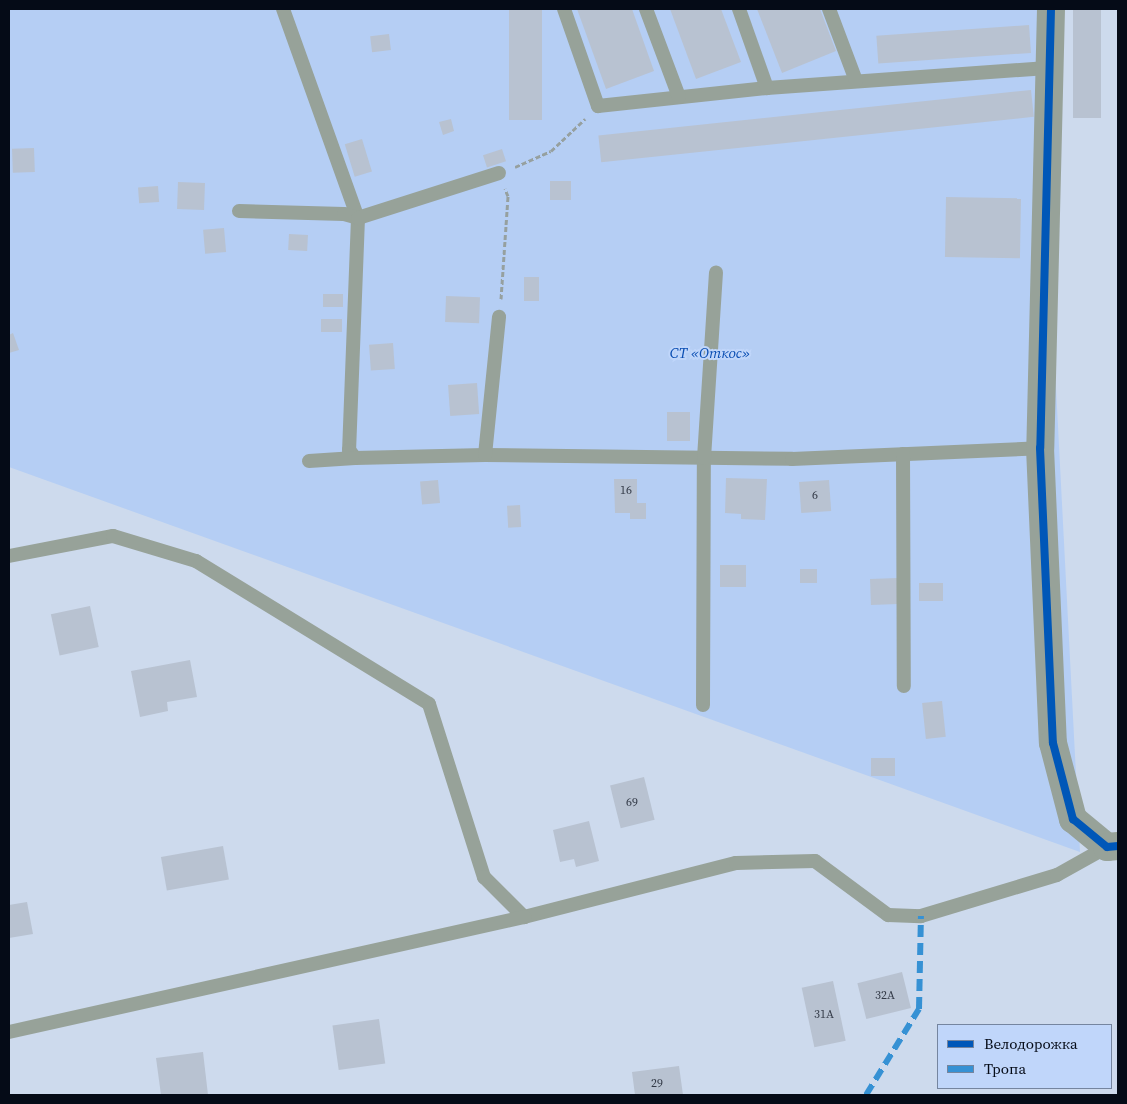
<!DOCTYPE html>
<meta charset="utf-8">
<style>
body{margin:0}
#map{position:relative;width:1127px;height:1104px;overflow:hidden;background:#cddaed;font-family:"Source Serif 4",serif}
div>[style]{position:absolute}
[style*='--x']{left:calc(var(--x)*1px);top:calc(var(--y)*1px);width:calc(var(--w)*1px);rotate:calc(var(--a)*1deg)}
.green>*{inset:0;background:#b5cef4}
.building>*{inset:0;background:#b8c2d1;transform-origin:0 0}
.path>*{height:3px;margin-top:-1.5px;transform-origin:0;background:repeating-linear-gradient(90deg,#96a09f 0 5px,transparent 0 7.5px)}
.service>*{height:14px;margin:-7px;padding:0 7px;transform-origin:7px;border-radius:7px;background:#97a299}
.minor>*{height:28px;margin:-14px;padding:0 14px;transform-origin:14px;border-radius:14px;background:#97a299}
.quiet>*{height:6px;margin-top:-3px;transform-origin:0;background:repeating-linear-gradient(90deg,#3691d4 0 12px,transparent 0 18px)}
.cycleway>*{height:8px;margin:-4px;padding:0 4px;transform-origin:4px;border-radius:4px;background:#0057b8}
span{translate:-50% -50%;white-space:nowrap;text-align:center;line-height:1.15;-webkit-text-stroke:4px #c0d6fa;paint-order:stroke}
.number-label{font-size:12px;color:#323946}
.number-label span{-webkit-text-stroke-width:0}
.park-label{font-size:15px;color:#094db2;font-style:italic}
.frame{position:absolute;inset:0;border:10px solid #050b17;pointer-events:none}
.legend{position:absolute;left:937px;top:1024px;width:175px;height:65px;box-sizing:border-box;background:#c0d6fa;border:1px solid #75859f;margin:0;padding:6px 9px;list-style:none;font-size:15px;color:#050b17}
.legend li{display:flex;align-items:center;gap:10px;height:25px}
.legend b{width:25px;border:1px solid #75859f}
</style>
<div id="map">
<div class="green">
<i style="clip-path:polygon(9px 9px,1044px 9px,1040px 78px,1080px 852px,9px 467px)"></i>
</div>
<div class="building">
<i style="left:509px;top:9px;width:33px;height:111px"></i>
<i style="clip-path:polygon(577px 9px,632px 9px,654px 71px,606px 89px)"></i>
<i style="clip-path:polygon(670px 9px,721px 9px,741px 62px,696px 79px)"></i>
<i style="clip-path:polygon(757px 9px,820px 9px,836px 51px,782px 73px)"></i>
<i style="left:1073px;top:9px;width:28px;height:109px"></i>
<i style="left:1029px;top:25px;width:28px;height:153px;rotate:86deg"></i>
<i style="left:389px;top:34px;width:16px;height:19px;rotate:83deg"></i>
<i style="left:1031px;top:90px;width:27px;height:435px;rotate:84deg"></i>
<i style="clip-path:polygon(451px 119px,454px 131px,443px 135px,439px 122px)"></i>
<i style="left:362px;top:139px;width:34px;height:18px;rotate:73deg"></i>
<i style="left:34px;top:148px;width:24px;height:22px;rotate:88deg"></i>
<i style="left:502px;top:149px;width:13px;height:20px;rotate:72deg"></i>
<i style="left:571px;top:181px;width:19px;height:21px;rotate:90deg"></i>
<i style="left:178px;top:182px;width:27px;height:27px;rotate:2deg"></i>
<i style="left:158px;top:186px;width:16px;height:20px;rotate:86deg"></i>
<i style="left:946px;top:197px;width:75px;height:60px;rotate:1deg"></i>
<i style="left:224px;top:228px;width:24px;height:21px;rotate:85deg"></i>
<i style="left:289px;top:234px;width:19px;height:16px;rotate:3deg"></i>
<i style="left:524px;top:277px;width:15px;height:24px"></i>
<i style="left:323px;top:294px;width:20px;height:13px"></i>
<i style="left:446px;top:296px;width:34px;height:26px;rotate:2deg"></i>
<i style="left:321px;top:319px;width:21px;height:13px"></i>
<i style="clip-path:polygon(13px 333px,19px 350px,9px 353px,9px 335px)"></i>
<i style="left:393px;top:343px;width:26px;height:24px;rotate:86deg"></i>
<i style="left:477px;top:383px;width:31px;height:29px;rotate:86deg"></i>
<i style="left:667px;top:412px;width:23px;height:29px"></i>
<i style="clip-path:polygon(726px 478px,767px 479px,765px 520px,741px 519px,741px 514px,725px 513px)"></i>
<i style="clip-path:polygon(614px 479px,637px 479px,637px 503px,646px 503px,646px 519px,630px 519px,630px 513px,615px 513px)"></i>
<i style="left:438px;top:480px;width:23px;height:18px;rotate:85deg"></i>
<i style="left:829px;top:480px;width:31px;height:30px;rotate:86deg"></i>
<i style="left:520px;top:505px;width:22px;height:13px;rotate:87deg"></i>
<i style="left:720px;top:565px;width:26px;height:22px"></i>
<i style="left:817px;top:569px;width:14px;height:17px;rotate:90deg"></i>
<i style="left:897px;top:578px;width:26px;height:27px;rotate:88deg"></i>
<i style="left:919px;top:583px;width:24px;height:18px"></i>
<i style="left:90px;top:606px;width:42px;height:40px;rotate:78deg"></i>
<i style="clip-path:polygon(190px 660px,197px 697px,167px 702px,168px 711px,140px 717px,131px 671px)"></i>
<i style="left:942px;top:701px;width:36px;height:20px;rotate:84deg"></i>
<i style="left:871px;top:758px;width:24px;height:18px"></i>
<i style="left:644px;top:777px;width:44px;height:35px;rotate:76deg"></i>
<i style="clip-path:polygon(589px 821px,599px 861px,576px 867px,574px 859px,560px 862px,553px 830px)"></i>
<i style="left:223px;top:846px;width:34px;height:63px;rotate:80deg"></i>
<i style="clip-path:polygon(27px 902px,33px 934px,9px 938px,9px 905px)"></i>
<i style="left:902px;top:972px;width:37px;height:46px;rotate:76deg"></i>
<i style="left:833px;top:981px;width:61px;height:32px;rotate:78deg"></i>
<i style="left:379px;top:1019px;width:45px;height:47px;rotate:82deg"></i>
<i style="clip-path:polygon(203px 1052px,208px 1095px,161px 1095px,156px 1058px)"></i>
<i style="clip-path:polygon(679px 1066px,683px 1095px,635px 1095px,632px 1072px)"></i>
</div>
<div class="path">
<i style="--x:515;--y:167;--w:39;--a:-24"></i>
<i style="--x:551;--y:151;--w:47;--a:-43.3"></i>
<i style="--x:501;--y:299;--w:103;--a:-86.1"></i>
<i style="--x:508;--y:196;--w:8;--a:-113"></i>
</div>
<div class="service">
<i style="--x:283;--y:9;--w:222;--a:70.3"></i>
<i style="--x:358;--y:218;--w:232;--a:92.2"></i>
<i style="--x:349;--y:450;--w:10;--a:53"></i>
<i style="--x:355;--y:458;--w:130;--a:-1.3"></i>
<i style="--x:485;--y:455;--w:307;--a:0.7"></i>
<i style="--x:792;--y:459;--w:248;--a:-2.5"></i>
<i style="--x:564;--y:9;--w:103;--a:70.7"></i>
<i style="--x:598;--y:106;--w:170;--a:-6.1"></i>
<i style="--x:767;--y:88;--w:281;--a:-4.1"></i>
<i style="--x:646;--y:9;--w:94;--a:69.4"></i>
<i style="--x:739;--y:9;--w:84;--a:70.5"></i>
<i style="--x:829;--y:9;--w:77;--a:69.4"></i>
<i style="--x:239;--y:211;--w:105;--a:1.6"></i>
<i style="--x:344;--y:214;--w:15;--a:16"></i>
<i style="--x:358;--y:218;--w:148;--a:-17.7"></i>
<i style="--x:903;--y:454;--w:232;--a:89.8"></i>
<i style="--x:485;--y:455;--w:139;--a:-84.2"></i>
<i style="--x:309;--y:461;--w:46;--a:-3.7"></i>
<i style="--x:9;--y:556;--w:106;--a:-10.9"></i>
<i style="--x:113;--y:536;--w:87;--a:16.8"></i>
<i style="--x:196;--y:561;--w:273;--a:31.5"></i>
<i style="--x:429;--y:704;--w:182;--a:72.4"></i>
<i style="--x:484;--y:877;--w:57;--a:45"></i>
<i style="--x:524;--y:917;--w:219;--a:-14.3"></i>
<i style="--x:736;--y:863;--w:79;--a:-1.5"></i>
<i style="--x:815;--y:861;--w:91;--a:36.5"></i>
<i style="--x:888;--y:915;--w:33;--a:2"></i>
<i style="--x:921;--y:916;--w:142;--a:-16.8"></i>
<i style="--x:1057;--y:875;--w:57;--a:-29.2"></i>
<i style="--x:703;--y:705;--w:247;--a:-89.8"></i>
<i style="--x:704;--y:458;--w:186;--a:-86.3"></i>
<i style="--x:9;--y:1032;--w:528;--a:-12.59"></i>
</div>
<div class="minor">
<i style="--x:1051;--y:9;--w:439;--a:91.4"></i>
<i style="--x:1040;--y:448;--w:295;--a:87.5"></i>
<i style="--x:1053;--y:743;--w:79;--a:75.3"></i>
<i style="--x:1073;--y:819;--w:44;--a:39.5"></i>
<i style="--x:1107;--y:847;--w:11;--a:-5"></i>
</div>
<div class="quiet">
<i style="--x:866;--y:1095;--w:101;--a:-58.4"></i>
<i style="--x:919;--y:1009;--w:93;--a:-88.8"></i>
</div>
<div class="cycleway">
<i style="--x:1051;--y:9;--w:439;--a:91.4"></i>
<i style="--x:1040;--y:448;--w:295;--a:87.5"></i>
<i style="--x:1053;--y:743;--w:79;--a:75.3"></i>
<i style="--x:1073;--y:819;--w:44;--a:39.5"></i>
<i style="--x:1107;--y:847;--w:11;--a:-5"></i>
</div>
<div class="number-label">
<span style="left:626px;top:491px">16</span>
<span style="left:815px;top:496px">6</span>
<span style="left:632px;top:803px">69</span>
<span style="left:885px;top:996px">32А</span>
<span style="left:824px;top:1015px">31А</span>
<span style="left:657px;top:1084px">29</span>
</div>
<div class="park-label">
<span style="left:710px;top:353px">СТ «Откос»</span>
</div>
<div class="frame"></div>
<ul class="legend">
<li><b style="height:6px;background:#0057b8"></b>Велодорожка</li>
<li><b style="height:6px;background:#3691d4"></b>Тропа</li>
</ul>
</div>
